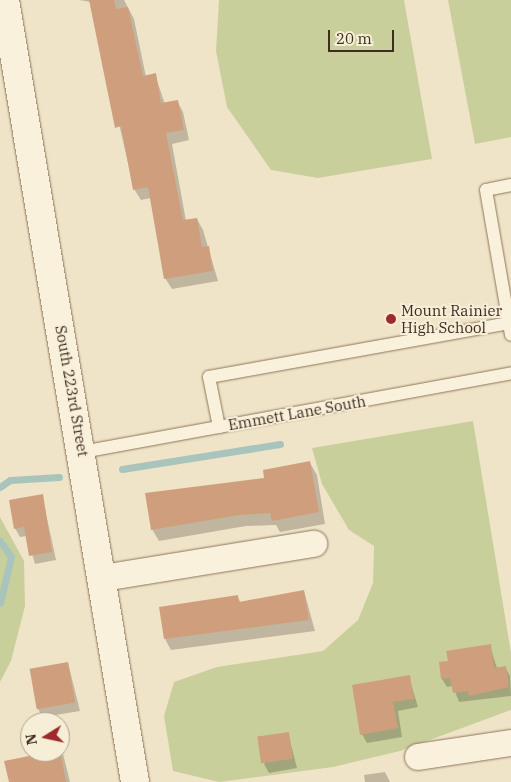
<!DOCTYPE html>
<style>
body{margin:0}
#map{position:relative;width:511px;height:782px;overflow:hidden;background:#f0e4c8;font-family:"IBM Plex Serif",serif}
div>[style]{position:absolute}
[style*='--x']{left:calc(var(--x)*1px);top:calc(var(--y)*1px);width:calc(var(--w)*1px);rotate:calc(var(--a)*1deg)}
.green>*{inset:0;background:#c9cf9b}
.shadow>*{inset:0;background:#0003}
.stream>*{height:7px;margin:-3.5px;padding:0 3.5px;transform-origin:3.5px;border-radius:3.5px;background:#a9c4bc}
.building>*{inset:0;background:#cf9f7d;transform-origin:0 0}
.roads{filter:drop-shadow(0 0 1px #8d765c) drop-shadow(0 0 1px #8d765c)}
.service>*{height:12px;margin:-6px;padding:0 6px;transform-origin:6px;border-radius:6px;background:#faf1dc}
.minor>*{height:26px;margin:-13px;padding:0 13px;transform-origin:13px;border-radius:13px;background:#faf1dc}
.tertiary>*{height:28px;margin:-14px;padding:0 14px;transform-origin:14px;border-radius:14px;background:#faf1dc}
.dots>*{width:14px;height:14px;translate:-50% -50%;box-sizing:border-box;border:2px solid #f7eed8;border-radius:50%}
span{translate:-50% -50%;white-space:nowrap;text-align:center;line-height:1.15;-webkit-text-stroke:4px #f7eed8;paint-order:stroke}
.poi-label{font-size:15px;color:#3d2e20}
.left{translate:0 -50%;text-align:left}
.street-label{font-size:15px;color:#3d2e20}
.north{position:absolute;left:20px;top:712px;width:50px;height:50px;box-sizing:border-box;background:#f7eed8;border:1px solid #ada18e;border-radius:50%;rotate:260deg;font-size:14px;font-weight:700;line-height:20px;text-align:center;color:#3d2e20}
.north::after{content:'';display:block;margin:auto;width:18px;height:22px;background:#9e2a2b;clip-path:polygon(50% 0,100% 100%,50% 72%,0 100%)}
.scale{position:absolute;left:328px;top:30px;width:66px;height:22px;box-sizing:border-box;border:2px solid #3d2e20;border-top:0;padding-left:6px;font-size:15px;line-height:18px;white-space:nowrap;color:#3d2e20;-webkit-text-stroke:4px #f7eed8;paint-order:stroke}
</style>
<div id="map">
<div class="green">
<i style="clip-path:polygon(219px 0,404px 0,432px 159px,318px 178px,271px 170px,227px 107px,216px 51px)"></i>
<i style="clip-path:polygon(448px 0,511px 0,511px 137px,475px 144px)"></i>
<i style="clip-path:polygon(473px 421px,511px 653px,511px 710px,400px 751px,333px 767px,219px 782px,173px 771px,164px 716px,174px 682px,217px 667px,323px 651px,358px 620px,373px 583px,374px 546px,349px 530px,322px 484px,312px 448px)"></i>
<i style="clip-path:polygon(0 517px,24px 561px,25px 606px,11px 661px,0 682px)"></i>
</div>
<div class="shadow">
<i style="clip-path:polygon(79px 0,124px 0,134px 19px,146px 77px,155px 75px,165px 104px,177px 101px,183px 112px,189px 140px,172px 144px,186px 221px,197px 219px,203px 230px,218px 281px,172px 289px,165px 278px,151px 198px,141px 200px,134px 189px,91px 2px)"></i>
<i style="clip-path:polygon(310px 463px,317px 475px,325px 524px,280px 532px,276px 525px,246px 526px,159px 541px,152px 529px)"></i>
<i style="clip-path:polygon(42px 495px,56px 560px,35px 564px,27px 536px,20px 537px,15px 528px)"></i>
<i style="clip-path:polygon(304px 591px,315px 631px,171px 650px,165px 639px,237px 596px,241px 603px)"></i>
<i style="clip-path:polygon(490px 646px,497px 668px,505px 667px,510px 676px,511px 696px,459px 702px,453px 686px,447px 687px,442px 679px,449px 662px)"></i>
<i style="clip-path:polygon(68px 663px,80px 711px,43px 717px,38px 709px)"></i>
<i style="clip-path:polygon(409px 677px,418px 707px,398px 711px,402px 737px,367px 743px,362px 734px)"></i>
<i style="clip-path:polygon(288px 733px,297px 768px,269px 773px,264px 764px)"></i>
<i style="clip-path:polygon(27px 740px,30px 752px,60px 752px,60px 742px,70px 782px,10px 782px,31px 757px)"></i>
<i style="clip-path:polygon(385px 772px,390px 782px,365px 782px,364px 775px)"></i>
</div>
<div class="stream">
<i style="--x:122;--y:469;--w:160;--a:-9"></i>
<i style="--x:0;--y:487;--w:12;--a:-35"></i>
<i style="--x:10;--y:480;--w:49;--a:-3.5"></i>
<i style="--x:0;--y:541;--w:19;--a:55"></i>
<i style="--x:11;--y:557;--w:47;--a:103.4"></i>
</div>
<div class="building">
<i style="clip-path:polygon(89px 0,114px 0,116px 9px,128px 7px,143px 76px,156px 73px,161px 103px,178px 100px,184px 130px,166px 133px,183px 220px,197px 218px,202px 247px,209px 246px,213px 271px,164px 279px,148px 187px,133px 190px,121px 126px,115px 128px)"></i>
<i style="clip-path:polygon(310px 461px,319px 512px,272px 521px,270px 513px,239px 515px,151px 530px,145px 493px,264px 478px,263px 470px)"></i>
<i style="clip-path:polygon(43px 494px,52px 552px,29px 556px,24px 527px,14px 529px,9px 500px)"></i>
<i style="clip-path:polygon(304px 590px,309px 620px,164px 639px,159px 607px,238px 595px,239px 602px)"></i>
<i style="clip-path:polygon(491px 644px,494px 668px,506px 666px,509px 687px,469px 696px,468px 691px,453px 693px,450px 678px,441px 679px,439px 662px,448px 661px,446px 651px)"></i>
<i style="left:68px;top:662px;width:41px;height:39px;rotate:80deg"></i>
<i style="clip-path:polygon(410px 675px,414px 699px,393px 702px,398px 728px,360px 735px,352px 685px)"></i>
<i style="left:289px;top:732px;width:27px;height:32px;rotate:82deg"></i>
<i style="clip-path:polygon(30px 738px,30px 752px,60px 750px,66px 782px,9px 782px,4px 761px,29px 756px,26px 739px)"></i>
</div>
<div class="roads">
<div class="service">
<i style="--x:511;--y:185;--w:25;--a:169"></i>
<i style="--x:486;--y:190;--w:147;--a:80.2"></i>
<i style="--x:219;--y:427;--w:51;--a:-101.3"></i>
<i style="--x:209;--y:377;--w:305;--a:-10.2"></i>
<i style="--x:82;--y:452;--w:436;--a:-10.4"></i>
</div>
<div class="minor">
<i style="--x:103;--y:578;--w:214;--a:-9.2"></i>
<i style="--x:418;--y:757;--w:94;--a:-8.6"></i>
</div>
<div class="tertiary">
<i style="--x:5;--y:0;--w:793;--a:80.56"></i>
</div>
</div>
<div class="dots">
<i style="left:391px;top:319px;background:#9e2a2b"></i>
</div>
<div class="poi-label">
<span class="left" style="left:401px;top:319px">Mount Rainier<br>High School</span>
</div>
<div class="street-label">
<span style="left:72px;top:391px;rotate:80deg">South 223rd Street</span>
<span style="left:297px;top:413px;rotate:-10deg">Emmett Lane South</span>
</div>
<div class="north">N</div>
<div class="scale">20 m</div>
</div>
